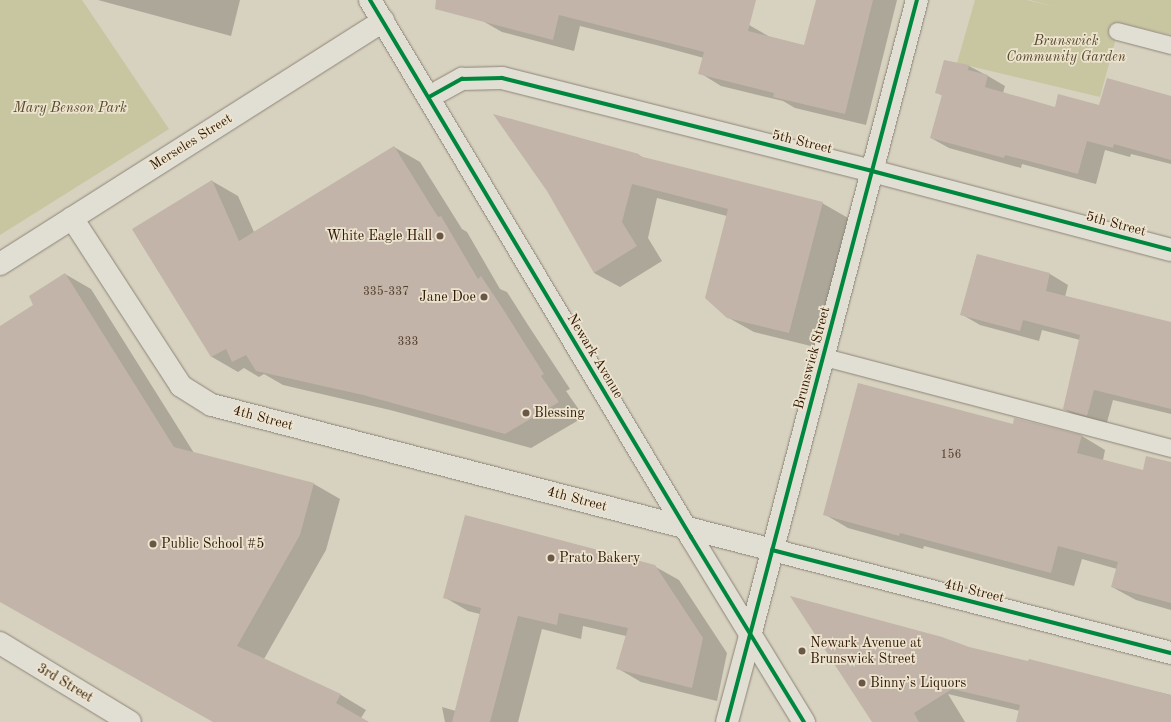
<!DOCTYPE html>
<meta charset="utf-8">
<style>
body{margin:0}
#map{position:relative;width:1171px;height:722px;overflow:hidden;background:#d7d1bf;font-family:"Old Standard TT",serif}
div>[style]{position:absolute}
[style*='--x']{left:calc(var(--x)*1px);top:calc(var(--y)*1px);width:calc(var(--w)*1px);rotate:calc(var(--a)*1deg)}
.green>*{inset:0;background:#c8c5a1}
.shadow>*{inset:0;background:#0003}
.building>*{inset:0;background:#c2b4a8}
.roads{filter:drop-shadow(0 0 1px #8c8578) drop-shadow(0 0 1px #8c8578)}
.lane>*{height:17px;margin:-8.5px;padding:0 8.5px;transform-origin:8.5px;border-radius:8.5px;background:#e1ded4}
.street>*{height:22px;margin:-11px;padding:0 11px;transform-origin:11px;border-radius:11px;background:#e1ded4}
.secondary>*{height:22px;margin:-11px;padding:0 11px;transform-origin:11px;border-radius:11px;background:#e1ded4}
.cycleway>*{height:4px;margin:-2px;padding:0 2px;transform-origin:2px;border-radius:2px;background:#00873e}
.dots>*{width:11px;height:11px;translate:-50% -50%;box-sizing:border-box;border:2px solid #ece4cf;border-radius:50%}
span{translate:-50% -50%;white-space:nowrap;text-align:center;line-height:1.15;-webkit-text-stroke:3.5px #ece4cf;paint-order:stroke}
.number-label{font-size:12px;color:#543e2c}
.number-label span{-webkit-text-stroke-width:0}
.park-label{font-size:14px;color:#59482b;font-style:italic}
.street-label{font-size:14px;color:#2f1603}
.poi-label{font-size:14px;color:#2f1603}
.right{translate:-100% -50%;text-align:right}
.left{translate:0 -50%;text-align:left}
</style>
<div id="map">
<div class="green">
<i style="clip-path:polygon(0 0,82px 0,169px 129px,0 235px)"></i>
<i style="clip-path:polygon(975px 0,1027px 0,1056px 7px,1030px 0,1171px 0,1171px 35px,1120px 23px,1100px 97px,957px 63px)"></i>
</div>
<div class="shadow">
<i style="clip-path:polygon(98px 0,240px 0,231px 36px)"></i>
<i style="clip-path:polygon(486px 0,741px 0,749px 25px,770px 37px,805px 46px,818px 0,897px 0,866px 125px,795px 108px,783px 101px,721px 86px,700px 73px,704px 58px,656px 45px,580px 26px,574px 51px,502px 32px,481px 20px)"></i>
<i style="clip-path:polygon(945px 61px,969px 66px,988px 76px,1005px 86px,1003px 93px,1055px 108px,1100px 106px,1171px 97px,1171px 164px,1131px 154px,1130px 157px,1105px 150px,1096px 184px,1022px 164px,1021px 168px,949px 148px,931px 138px,943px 96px,936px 92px)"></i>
<i style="clip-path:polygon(394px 147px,420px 162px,462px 229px,467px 232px,500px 289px,507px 292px,528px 325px,570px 389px,566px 391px,584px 417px,531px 448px,390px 410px,283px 385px,264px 374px,259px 377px,244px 368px,238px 372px,212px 357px,133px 230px,212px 181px,238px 196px,254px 232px)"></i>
<i style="clip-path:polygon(639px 155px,645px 159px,822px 203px,848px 218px,815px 347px,754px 332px,727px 317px,727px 216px,657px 198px,648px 238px,662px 261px,620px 287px,594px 273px)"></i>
<i style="clip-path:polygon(977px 255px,1050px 274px,1068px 285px,1065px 297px,1171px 324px,1171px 414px,1113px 400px,1106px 426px,1083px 420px,1064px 409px,1080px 340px,1042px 330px,1039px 341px,980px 325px,961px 314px)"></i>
<i style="clip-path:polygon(65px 274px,91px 289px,194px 453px,314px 484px,340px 499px,326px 550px,264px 659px,341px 695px,366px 710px,361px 718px,368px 722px,214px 722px,0 601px,0 327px,35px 306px)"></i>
<i style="clip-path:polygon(1015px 419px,1082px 436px,1105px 450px,1103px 460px,1143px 471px,1171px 463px,1171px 610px,1136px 600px,1112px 587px,1117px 569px,1082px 559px,1074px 586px,924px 546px,923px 549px,848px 528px,824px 514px,1014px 425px)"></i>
<i style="clip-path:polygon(654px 566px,679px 580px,727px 653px,717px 701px,641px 682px,617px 668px,626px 636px,583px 626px,581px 639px,542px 629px,518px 722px,445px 722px,442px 707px,456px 711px,480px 614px,468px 611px,444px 597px)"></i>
<i style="clip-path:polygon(969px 648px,1171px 695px,1171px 722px,1021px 722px,1020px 711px,948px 694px,965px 722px,874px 722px)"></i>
</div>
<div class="building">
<i style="clip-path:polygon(436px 0,756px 0,748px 31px,804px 45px,816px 0,873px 0,845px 114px,773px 97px,774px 93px,698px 74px,704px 52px,559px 15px,553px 40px,435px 9px)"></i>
<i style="clip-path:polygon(944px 60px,969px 65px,968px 70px,988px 75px,985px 87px,1055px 107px,1058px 94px,1099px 105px,1107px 78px,1171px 96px,1171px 160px,1114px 144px,1113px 148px,1087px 141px,1078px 174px,1005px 155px,1004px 158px,930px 138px,942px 95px,935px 93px)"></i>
<i style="clip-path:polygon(493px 114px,639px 154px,639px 156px,823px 202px,789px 333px,727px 318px,705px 298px,728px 209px,632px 184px,622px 222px,637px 246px,594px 273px,547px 191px)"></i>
<i style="clip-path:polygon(394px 146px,438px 217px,441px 216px,478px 279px,481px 276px,503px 309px,544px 374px,541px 376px,559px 402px,505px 434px,363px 395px,256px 371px,246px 355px,232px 362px,226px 349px,211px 357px,132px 229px,212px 180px,239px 241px)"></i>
<i style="clip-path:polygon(977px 254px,1050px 273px,1046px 291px,1171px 322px,1171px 409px,1094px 390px,1087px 416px,1063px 409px,1080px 335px,1023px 320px,1020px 331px,960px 315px)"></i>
<i style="clip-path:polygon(65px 273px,174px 447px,314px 483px,300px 535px,237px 646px,341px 694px,336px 703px,369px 722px,213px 722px,0 602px,0 326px,33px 305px,29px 296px)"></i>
<i style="clip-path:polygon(858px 383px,1013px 424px,1014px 418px,1082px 435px,1077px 453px,1143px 470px,1146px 456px,1171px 462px,1171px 603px,1111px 587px,1118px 562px,1058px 546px,1051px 573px,900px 533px,899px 536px,823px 515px)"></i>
<i style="clip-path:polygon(465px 515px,655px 565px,703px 638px,692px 688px,616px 669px,628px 628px,559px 613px,557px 625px,518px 616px,490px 722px,452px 722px,481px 608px,443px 598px)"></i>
<i style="clip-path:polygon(790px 596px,942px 637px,969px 647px,1028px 661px,1029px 659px,1171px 695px,1171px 722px,1016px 722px,1020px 705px,952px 689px,914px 713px,919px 722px,872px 722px)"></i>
</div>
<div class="roads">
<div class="lane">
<i style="--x:1117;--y:31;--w:56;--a:14.5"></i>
<i style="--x:824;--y:357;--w:359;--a:14.7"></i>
</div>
<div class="street">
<i style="--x:429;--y:97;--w:38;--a:-29"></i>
<i style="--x:462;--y:79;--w:40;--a:-1.4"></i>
<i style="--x:502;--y:78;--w:382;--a:14.1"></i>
<i style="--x:872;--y:171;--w:309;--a:14.8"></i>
<i style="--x:72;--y:218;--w:200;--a:57"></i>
<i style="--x:181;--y:386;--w:36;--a:32"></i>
<i style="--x:212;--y:405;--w:991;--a:14.5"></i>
<i style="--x:0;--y:264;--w:454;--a:-32.4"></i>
<i style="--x:750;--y:636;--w:658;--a:-75.29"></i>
<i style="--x:0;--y:643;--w:152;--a:31.3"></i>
</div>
<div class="secondary">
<i style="--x:370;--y:0;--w:626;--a:59.13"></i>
<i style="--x:691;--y:537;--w:217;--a:58.6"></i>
<i style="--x:727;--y:722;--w:89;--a:-75"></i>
</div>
</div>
<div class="cycleway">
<i style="--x:370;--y:0;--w:626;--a:59.13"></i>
<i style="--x:691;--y:537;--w:217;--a:58.6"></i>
<i style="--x:429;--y:97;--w:38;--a:-29"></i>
<i style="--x:462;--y:79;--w:40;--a:-1.4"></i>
<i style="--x:502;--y:78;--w:382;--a:14.1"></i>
<i style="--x:872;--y:171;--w:309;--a:14.8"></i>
<i style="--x:772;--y:550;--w:412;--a:14.5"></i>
<i style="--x:727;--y:722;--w:747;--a:-75.26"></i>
</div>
<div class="dots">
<i style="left:440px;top:236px;background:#6a5745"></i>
<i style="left:484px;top:297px;background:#6a5745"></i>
<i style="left:526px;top:413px;background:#6a5745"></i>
<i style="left:153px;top:544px;background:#6a5745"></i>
<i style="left:551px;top:558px;background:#6a5745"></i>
<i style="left:802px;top:651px;background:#6a5745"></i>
<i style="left:862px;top:683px;background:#6a5745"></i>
</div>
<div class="number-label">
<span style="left:386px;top:293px">335-337</span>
<span style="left:408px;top:343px">333</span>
<span style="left:951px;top:456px">156</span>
</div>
<div class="park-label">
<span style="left:1066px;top:49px">Brunswick<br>Community Garden</span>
<span style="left:70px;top:108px">Mary Benson Park</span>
</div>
<div class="street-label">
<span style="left:191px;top:142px;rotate:-32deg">Merseles Street</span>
<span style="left:802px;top:142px;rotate:14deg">5th Street</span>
<span style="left:1116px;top:224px;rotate:15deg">5th Street</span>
<span style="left:595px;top:356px;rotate:59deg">Newark Avenue</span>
<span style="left:812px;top:358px;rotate:-75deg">Brunswick Street</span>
<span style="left:263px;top:418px;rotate:15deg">4th Street</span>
<span style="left:577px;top:499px;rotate:15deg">4th Street</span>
<span style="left:974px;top:591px;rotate:14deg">4th Street</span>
<span style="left:65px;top:683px;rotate:31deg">3rd Street</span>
</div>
<div class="poi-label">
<span class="right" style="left:432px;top:236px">White Eagle Hall</span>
<span class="right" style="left:476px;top:297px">Jane Doe</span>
<span class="left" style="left:534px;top:413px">Blessing</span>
<span class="left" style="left:161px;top:544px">Public School #5</span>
<span class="left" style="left:559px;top:558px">Prato Bakery</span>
<span class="left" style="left:810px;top:651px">Newark Avenue at<br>Brunswick Street</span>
<span class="left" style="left:870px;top:683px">Binny’s Liquors</span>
</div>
</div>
